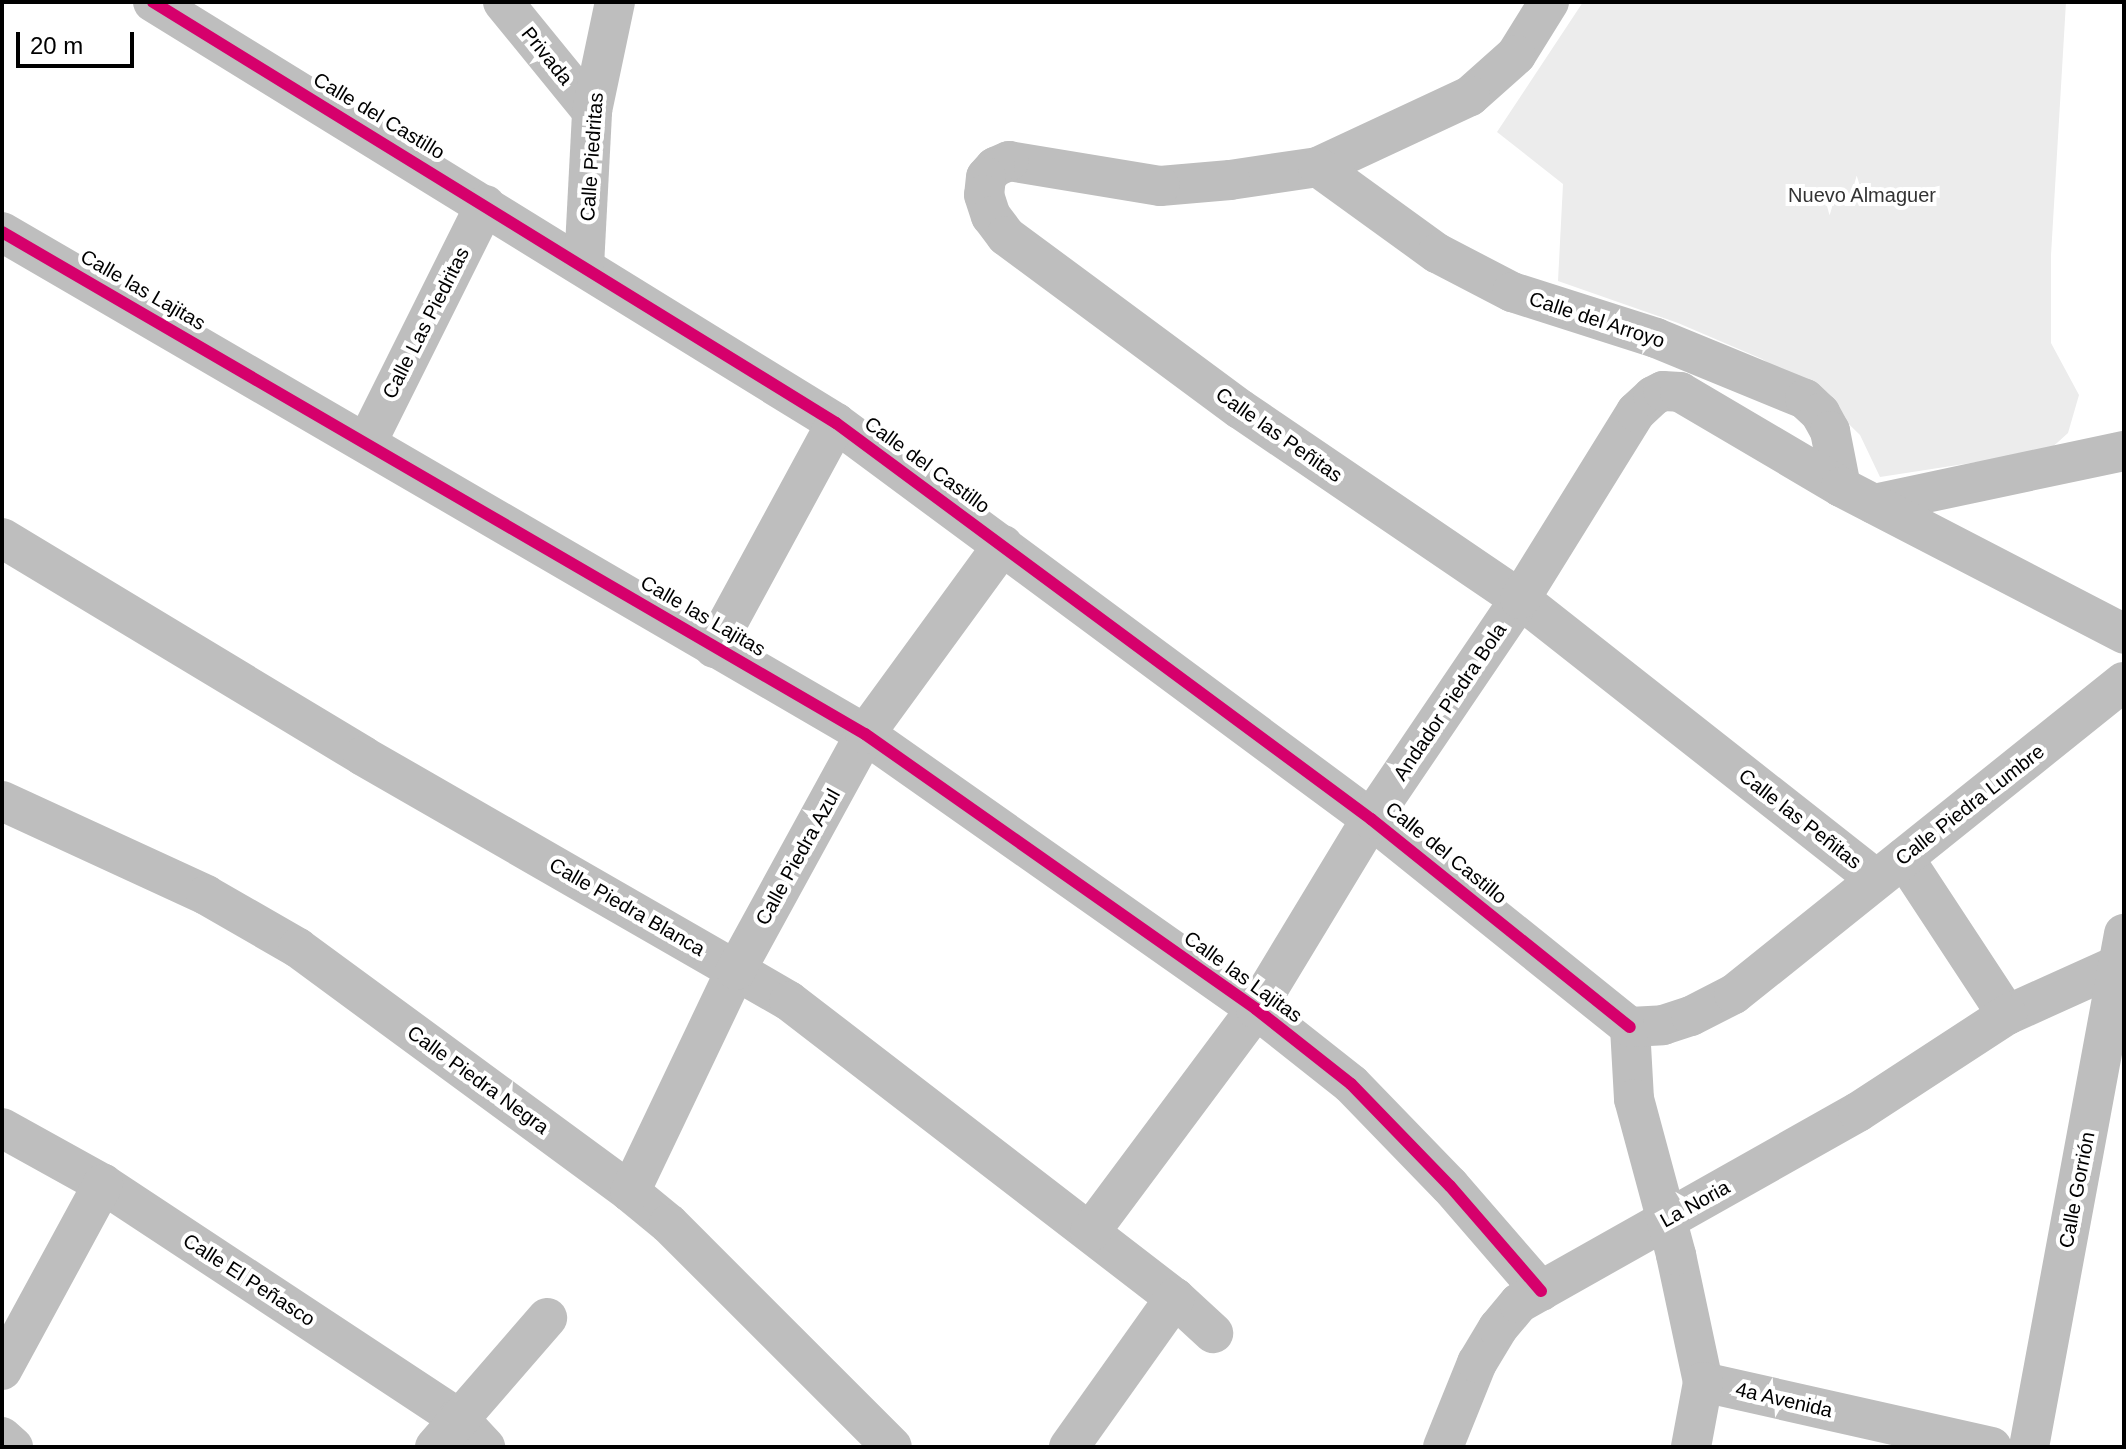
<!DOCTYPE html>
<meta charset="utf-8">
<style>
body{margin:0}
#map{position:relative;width:2126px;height:1449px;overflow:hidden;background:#fff;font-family:Helvetica,sans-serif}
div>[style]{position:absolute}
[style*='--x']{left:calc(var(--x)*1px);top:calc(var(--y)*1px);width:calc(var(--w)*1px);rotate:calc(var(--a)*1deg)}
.green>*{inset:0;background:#ececec}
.minor>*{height:40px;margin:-20px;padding:0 20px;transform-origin:20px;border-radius:20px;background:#bebebe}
.minor-bridge>*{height:40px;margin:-20px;padding:0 20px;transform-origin:20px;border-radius:20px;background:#bebebe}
.cycleway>*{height:12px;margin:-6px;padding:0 6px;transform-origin:6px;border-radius:6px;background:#d6006c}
span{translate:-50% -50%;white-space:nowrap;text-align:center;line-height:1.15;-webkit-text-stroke:8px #fff;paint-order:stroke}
.street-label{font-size:20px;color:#000}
.park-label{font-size:20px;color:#333}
.frame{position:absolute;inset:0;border:4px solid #000;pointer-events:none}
.scale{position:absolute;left:16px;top:32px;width:118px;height:36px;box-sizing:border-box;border:4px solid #000;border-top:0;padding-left:10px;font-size:24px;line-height:28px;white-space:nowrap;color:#000;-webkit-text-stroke:6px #fff;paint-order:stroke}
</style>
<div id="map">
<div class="green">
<i style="clip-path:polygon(1583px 2px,2066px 2px,2051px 255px,2051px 343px,2079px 395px,2068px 433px,2048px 451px,1880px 477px,1860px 435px,1817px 393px,1762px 359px,1678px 323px,1558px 281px,1563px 184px,1497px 132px)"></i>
</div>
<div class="minor">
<i style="--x:153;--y:2;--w:802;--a:31.65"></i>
<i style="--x:836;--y:423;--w:666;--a:36.51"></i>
<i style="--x:1371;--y:819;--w:332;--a:38.8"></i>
<i style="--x:503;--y:2;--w:141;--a:50.8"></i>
<i style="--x:1549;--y:2;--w:62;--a:121.9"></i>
<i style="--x:1516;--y:55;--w:62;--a:138.3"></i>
<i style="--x:1470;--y:96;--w:168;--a:155"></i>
<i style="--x:1318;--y:167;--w:89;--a:171.6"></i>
<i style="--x:1230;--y:180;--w:70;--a:175.1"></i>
<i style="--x:1160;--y:186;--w:153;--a:-170.6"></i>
<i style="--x:1009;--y:161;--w:15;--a:157"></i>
<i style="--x:995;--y:167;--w:13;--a:132"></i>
<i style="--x:986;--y:177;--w:18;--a:96"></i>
<i style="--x:984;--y:195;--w:22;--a:72"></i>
<i style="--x:991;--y:216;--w:25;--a:53"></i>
<i style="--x:1006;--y:236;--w:291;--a:36.5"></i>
<i style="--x:1240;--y:409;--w:338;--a:34.2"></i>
<i style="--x:1520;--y:599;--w:452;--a:38.2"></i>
<i style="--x:1318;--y:167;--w:147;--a:35.9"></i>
<i style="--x:1437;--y:253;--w:85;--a:27.5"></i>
<i style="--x:1512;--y:292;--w:151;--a:17.7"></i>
<i style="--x:1656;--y:338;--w:161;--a:22.3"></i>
<i style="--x:1805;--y:399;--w:21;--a:43"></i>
<i style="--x:1820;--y:413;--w:21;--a:61"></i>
<i style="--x:1830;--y:431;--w:57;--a:78.9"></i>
<i style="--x:2;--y:232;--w:998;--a:30.19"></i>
<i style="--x:865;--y:734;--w:478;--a:35.1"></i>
<i style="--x:1256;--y:1009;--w:121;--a:38.3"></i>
<i style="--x:1351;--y:1084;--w:142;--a:45.9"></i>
<i style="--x:1450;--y:1186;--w:139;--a:49.1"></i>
<i style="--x:584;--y:266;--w:155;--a:-87"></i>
<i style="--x:592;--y:111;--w:111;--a:-78.1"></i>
<i style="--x:367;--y:442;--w:265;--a:-63.5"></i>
<i style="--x:1874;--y:504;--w:256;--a:-12"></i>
<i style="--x:2;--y:538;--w:422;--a:31.1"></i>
<i style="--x:363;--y:756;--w:491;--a:29.9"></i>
<i style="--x:789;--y:1001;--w:487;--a:37.6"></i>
<i style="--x:1175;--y:1298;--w:52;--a:42.6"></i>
<i style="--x:714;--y:648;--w:256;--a:-61.5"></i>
<i style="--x:2;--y:801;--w:225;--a:24.7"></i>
<i style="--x:206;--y:895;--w:106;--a:29.9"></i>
<i style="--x:298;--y:948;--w:412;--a:36.3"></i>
<i style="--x:630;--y:1192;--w:50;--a:39.4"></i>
<i style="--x:669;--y:1224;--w:315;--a:45"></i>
<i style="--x:1904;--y:858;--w:188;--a:56.7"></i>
<i style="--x:2007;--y:1015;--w:124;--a:-24.3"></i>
<i style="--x:1634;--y:1099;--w:72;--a:-93.2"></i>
<i style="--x:1630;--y:1027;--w:33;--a:-3"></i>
<i style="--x:1663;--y:1025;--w:29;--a:-18"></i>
<i style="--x:1691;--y:1016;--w:48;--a:-27.1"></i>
<i style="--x:1734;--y:994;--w:499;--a:-38.7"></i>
<i style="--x:2;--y:1128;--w:115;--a:29"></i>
<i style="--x:103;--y:1184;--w:425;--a:33.4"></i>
<i style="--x:458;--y:1418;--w:40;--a:47"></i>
<i style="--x:630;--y:1192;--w:246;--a:-64.5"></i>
<i style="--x:736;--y:970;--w:269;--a:-61.3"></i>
<i style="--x:865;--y:734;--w:234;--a:-53.9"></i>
<i style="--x:1090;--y:1232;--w:278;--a:-53.3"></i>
<i style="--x:1256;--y:1009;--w:222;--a:-58.8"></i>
<i style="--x:1371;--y:819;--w:266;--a:-55.9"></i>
<i style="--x:1520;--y:599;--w:220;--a:-58.2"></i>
<i style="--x:1636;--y:412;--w:23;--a:-43"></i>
<i style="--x:1653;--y:396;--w:11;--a:-27"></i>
<i style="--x:1663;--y:391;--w:17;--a:3"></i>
<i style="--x:1680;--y:392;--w:187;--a:30.5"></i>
<i style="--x:1841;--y:487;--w:319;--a:27.4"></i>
<i style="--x:1676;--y:1255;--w:130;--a:78"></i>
<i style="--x:1703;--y:1382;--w:296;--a:12.7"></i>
<i style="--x:2;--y:1370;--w:212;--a:-61.5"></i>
<i style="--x:2;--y:1437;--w:15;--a:42"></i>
<i style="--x:435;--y:1447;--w:171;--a:-49"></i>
<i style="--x:1069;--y:1447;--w:183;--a:-54.6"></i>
<i style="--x:1443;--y:1447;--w:91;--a:-68"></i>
<i style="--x:1477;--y:1363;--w:41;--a:-59"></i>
<i style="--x:1498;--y:1328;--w:33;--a:-50"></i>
<i style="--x:1519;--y:1303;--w:389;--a:-29.4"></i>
<i style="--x:1858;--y:1112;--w:178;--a:-33.1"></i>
<i style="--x:1691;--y:1447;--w:66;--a:-79.5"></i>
<i style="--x:2029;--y:1447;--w:522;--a:-79.51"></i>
</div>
<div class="minor-bridge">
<i style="--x:1634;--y:1099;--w:162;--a:74.9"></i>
</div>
<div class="cycleway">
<i style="--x:153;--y:2;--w:802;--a:31.65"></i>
<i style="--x:836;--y:423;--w:666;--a:36.51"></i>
<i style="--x:1371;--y:819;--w:332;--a:38.8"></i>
<i style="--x:2;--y:232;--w:998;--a:30.19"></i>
<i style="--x:865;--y:734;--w:478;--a:35.1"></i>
<i style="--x:1256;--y:1009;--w:121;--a:38.3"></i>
<i style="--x:1351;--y:1084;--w:142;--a:45.9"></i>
<i style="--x:1450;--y:1186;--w:139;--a:49.1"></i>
</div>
<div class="street-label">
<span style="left:547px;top:56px;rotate:51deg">Privada</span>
<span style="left:379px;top:116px;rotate:31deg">Calle del Castillo</span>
<span style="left:592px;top:157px;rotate:-86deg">Calle Piedritas</span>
<span style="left:143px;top:290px;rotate:30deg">Calle las Lajitas</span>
<span style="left:1597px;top:320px;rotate:18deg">Calle del Arroyo</span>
<span style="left:426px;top:323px;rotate:-63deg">Calle Las Piedritas</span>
<span style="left:1279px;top:435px;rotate:35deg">Calle las Peñitas</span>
<span style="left:927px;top:465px;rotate:36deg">Calle del Castillo</span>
<span style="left:703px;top:616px;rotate:30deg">Calle las Lajitas</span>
<span style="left:1450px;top:702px;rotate:-56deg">Andador Piedra Bola</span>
<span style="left:1970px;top:805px;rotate:-38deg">Calle Piedra Lumbre</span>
<span style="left:1800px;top:819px;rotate:38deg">Calle las Peñitas</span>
<span style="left:1446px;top:853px;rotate:39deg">Calle del Castillo</span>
<span style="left:798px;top:857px;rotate:-61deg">Calle Piedra Azul</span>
<span style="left:627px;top:907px;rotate:30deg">Calle Piedra Blanca</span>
<span style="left:1243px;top:977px;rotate:36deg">Calle las Lajitas</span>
<span style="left:478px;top:1080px;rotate:36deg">Calle Piedra Negra</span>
<span style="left:2077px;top:1190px;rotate:-79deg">Calle Gorrión</span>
<span style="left:1695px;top:1204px;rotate:-29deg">La Noria</span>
<span style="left:249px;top:1280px;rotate:33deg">Calle El Peñasco</span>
<span style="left:1784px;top:1400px;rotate:13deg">4a Avenida</span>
</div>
<div class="park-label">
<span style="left:1862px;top:195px">Nuevo Almaguer</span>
</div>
<div class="frame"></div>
<div class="scale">20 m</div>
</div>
